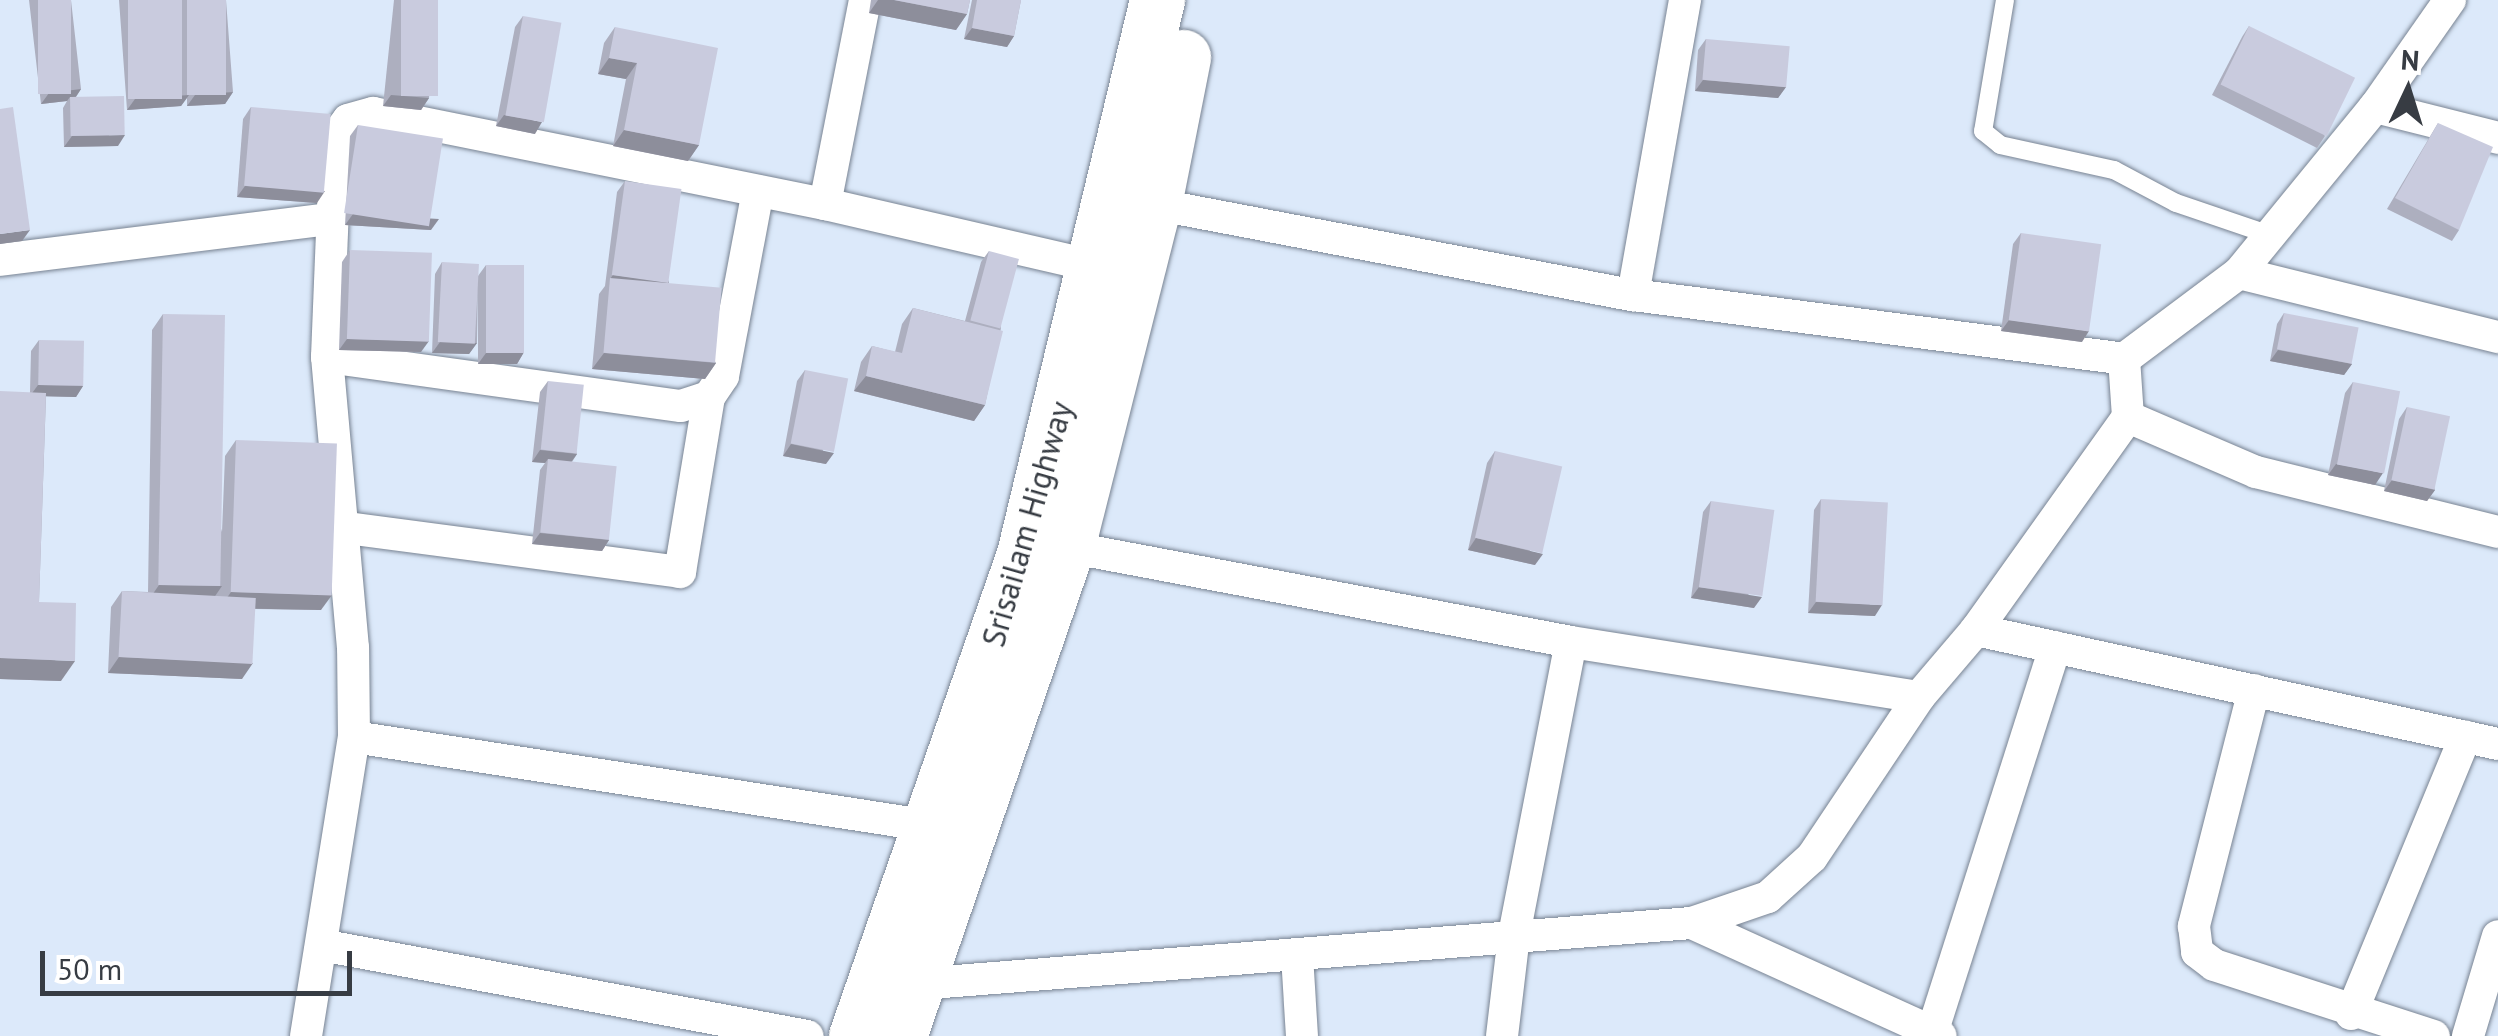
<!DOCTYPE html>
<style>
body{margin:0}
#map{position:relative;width:2498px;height:1036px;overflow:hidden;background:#dce9fa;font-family:"PT Sans",sans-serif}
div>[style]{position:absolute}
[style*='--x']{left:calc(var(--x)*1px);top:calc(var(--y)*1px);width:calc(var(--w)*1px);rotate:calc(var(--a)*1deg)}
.roads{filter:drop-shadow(0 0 2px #788392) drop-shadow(0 0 2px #788392)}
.lane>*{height:18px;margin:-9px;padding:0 9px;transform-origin:9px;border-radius:9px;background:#fff}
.street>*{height:32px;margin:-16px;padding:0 16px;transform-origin:16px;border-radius:16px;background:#fff}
.highway>*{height:55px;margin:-27.5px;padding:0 27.5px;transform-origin:27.5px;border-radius:27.5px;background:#fff}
.wall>*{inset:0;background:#adafbf}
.shaded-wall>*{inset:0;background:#8d8e9b}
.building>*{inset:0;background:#c9cbde;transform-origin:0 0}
span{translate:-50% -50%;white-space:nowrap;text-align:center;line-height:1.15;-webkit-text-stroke:9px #fff;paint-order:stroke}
.street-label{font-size:32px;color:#373c43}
.north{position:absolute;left:2358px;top:40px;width:100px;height:100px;-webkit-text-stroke:8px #fff;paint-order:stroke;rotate:4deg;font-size:28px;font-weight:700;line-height:40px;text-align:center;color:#373c43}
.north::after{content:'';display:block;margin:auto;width:35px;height:45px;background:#373c43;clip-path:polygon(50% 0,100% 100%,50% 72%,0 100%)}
.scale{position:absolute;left:40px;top:951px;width:312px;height:45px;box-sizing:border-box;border:5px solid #373c43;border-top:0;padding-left:12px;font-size:30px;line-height:35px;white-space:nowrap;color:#373c43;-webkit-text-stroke:8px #fff;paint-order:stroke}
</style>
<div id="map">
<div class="roads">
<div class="lane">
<i style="--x:2005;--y:0;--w:133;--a:99.5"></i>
<i style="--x:1983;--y:131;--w:22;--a:39"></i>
<i style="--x:2000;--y:145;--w:117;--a:12.4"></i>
<i style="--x:2114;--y:170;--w:70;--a:28"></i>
<i style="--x:2176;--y:203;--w:99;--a:18.8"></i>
</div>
<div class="street">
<i style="--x:2375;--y:107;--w:127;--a:14.1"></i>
<i style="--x:825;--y:204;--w:208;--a:-78.9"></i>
<i style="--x:1154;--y:204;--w:488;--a:10.8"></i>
<i style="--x:1633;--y:295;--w:495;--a:7.4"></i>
<i style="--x:0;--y:260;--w:333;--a:-7.1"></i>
<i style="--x:2239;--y:273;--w:267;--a:13.9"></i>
<i style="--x:1633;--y:295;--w:300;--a:-80"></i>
<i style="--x:327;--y:357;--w:357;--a:7.9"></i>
<i style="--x:681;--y:406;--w:29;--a:-18"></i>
<i style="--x:709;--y:397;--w:25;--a:-56"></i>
<i style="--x:723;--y:376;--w:188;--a:-79.3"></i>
<i style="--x:2128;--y:417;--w:139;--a:23.3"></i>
<i style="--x:2256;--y:472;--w:249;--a:13.9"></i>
<i style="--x:339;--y:527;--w:344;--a:7.5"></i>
<i style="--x:680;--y:572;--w:177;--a:-80.6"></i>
<i style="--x:1052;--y:544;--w:528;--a:10.69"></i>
<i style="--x:1571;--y:642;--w:352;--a:9"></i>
<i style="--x:1976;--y:630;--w:534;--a:12.32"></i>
<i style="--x:2254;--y:690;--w:244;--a:104.3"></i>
<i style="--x:2194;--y:926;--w:26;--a:83"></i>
<i style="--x:2197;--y:952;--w:21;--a:37"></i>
<i style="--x:2214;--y:965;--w:231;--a:17.9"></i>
<i style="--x:354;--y:737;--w:583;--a:8.78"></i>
<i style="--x:1692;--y:923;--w:273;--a:24.4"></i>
<i style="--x:321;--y:945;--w:495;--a:10.6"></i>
<i style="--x:1297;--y:955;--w:81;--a:86.5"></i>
<i style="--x:918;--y:984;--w:776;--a:-4.51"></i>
<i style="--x:1692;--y:923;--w:80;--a:-18.9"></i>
<i style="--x:1768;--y:897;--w:59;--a:-42.3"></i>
<i style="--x:1812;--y:857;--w:192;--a:-56.2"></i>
<i style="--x:1919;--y:697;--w:88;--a:-49.6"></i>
<i style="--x:1976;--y:630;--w:262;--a:-54.5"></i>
<i style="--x:2128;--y:417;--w:58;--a:-93.9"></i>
<i style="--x:2124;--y:359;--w:144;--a:-36.8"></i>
<i style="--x:2239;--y:273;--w:215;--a:-50.7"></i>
<i style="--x:2375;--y:107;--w:131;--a:-55"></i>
<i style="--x:2351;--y:1014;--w:300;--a:-67.6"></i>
<i style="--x:1932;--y:1033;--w:405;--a:-72.3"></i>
<i style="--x:306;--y:1036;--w:303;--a:-80.9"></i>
<i style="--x:354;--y:737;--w:89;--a:-90.6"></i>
<i style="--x:353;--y:648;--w:292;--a:-95.1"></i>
<i style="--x:327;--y:357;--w:221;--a:-87.7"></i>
<i style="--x:336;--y:136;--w:20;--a:-53"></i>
<i style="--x:348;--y:120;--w:26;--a:-16"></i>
<i style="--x:373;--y:113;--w:461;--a:11.4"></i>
<i style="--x:825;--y:204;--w:279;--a:13"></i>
<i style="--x:1502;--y:1036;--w:102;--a:-83.2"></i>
<i style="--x:1514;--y:935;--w:298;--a:-79"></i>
<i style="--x:2468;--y:1036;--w:104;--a:-73.3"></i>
</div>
<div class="highway">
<i style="--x:856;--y:1036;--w:510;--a:-70.78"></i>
<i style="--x:1024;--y:554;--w:570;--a:-76.5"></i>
<i style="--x:899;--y:1036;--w:517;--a:-71.04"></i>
<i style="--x:1067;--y:547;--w:354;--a:-75.8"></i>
<i style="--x:1154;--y:204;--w:150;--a:-78.8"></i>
</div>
</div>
<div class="wall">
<i style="clip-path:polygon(29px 0,71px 0,81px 89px,76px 97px,118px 146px,64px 147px,63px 108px,67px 101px,41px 104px)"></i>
<i style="clip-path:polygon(119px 0,226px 0,233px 92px,225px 104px,187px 106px,187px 98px,181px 106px,127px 110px)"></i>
<i style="clip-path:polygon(394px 0,438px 0,429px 98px,421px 110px,383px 106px)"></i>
<i style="clip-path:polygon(871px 0,970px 0,967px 14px,956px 30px,869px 13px)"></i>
<i style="clip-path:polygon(972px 0,1021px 0,1014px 36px,1007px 47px,964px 39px)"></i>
<i style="clip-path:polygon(523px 16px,535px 134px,496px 126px,515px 27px)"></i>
<i style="clip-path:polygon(2249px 26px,2325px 136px,2317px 148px,2212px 95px,2242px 37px)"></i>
<i style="clip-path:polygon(615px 27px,699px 145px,688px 161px,613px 146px,626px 79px,598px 74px,604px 43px)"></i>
<i style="clip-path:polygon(1706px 39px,1786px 87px,1778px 98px,1695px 91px,1698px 50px)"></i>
<i style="clip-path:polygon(251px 107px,317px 203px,237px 197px,243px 119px)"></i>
<i style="clip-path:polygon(2438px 123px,2459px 230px,2452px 241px,2387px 209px)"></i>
<i style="clip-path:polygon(358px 125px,431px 230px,345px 225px,350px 136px)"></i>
<i style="clip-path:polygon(625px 181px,669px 282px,668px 283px,716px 363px,705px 379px,592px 369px,599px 294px,605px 286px,617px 192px)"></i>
<i style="clip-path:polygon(2021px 233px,2082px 342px,2001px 331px,2013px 244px)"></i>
<i style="clip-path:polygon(350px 250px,421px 352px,339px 350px,342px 262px)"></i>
<i style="clip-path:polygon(989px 251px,1001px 328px,985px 405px,974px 421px,854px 391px,861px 362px,872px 346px,895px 352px,902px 324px,913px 308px,965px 321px,981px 262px)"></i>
<i style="clip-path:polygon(442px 262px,478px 276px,486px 265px,524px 352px,517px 364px,478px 364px,478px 286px,477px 343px,469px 354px,432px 353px,435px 274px)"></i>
<i style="clip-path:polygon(2284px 313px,2352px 364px,2344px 375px,2270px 361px,2277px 324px)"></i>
<i style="clip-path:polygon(163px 314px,222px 532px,225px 456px,236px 440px,321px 610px,255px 609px,242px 679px,108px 673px,111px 607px,122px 591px,148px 592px,152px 330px)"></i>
<i style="clip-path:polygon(39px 340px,83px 386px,76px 397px,46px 396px,39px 602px,61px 681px,0 679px,30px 392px,31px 351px)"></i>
<i style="clip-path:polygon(805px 370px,826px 464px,783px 456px,797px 381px)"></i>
<i style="clip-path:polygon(548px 381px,577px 454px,572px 462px,609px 540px,602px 551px,532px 544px,540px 470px,545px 463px,532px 462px,540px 392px)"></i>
<i style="clip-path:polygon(2353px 382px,2375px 485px,2328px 475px,2345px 393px)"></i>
<i style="clip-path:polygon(2407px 407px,2435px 490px,2427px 501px,2384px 491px,2399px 419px)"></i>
<i style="clip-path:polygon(1495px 451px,1535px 565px,1468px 550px,1487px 463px)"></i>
<i style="clip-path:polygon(1821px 499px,1875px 616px,1808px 613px,1814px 510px)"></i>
<i style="clip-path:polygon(1711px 501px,1754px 608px,1691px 598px,1703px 512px)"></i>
</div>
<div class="shaded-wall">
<i style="clip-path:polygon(878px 0,894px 0,967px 14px,956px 30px,869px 13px)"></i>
<i style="clip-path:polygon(972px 28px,1014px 36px,1007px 47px,964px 39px)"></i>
<i style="clip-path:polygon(609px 58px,637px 63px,626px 79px,598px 74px)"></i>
<i style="clip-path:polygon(1703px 80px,1786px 87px,1778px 98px,1695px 91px)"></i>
<i style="clip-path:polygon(81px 89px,73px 101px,70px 97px,67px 101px,41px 104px,49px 93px)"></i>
<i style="clip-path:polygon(233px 92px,225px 104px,187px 106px,195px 95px)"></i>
<i style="clip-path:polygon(189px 95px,181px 106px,127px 110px,135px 99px)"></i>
<i style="clip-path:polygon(391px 95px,429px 98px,421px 110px,383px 106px)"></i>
<i style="clip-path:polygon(504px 115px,542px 122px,535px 134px,496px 126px)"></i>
<i style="clip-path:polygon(624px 130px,699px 145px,688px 161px,613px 146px)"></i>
<i style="clip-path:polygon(125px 135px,118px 146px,64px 147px,72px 136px)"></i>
<i style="clip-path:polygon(245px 186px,325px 191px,317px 203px,237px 197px)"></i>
<i style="clip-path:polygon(353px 214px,439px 219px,431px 230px,345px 225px)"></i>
<i style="clip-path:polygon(30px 230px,22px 241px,0 244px,0 234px)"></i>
<i style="clip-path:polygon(613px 275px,669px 282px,661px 293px,610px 279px)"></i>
<i style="clip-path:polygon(2009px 320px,2089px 331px,2082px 342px,2001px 331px)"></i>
<i style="clip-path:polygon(347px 339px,429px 341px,421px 352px,339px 350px)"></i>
<i style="clip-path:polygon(440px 342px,477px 343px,469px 354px,432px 353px)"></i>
<i style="clip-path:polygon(2278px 350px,2352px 364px,2344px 375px,2270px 361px)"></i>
<i style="clip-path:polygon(524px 352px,517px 364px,478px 364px,486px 353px)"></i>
<i style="clip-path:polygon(604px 353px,716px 363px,705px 379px,592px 369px)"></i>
<i style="clip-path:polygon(866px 376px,985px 405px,974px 421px,854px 391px)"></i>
<i style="clip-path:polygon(38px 385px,83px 386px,76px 397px,30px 396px)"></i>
<i style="clip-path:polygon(791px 444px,834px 453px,826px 464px,783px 456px)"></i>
<i style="clip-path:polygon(540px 450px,577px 454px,569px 465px,548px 459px,545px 463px,532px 462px)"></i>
<i style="clip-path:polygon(2336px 464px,2383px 473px,2375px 485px,2328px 475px)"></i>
<i style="clip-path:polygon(2392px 480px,2435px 490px,2427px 501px,2384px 491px)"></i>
<i style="clip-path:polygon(540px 533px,609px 540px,602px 551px,532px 544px)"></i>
<i style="clip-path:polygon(1476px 538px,1543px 554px,1535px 565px,1468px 550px)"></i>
<i style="clip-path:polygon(159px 585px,222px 586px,211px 602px,148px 601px)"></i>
<i style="clip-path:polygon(1699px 587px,1762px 597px,1754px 608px,1691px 598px)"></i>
<i style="clip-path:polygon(231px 592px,332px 595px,321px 610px,220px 608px)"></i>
<i style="clip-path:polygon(1816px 602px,1882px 605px,1875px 616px,1808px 613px)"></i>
<i style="clip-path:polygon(119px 657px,253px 663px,242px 679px,108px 673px)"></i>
<i style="clip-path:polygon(0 658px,75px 661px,61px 681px,0 679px)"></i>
</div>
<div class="building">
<i style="left:38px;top:0;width:33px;height:94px"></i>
<i style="left:128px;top:0;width:54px;height:99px"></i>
<i style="left:187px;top:0;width:39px;height:95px"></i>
<i style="left:401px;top:0;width:37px;height:96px"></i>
<i style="clip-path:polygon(894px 0,970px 0,967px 14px)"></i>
<i style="clip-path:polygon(977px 0,1021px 0,1014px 36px,972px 28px)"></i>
<i style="left:523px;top:16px;width:39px;height:101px;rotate:10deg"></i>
<i style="left:2249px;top:26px;width:118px;height:65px;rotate:26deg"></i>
<i style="clip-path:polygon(615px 27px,718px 48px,699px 145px,624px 130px,637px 63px,609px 58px)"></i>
<i style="left:1706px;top:39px;width:84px;height:41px;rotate:5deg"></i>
<i style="left:124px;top:96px;width:39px;height:54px;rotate:89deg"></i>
<i style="clip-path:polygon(13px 107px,30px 230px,0 234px,0 109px)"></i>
<i style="left:251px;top:107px;width:80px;height:79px;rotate:5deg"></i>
<i style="clip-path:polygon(2438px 123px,2493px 147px,2459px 230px,2395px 198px)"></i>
<i style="left:358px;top:125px;width:86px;height:89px;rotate:9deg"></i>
<i style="left:625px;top:181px;width:57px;height:95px;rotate:8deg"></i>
<i style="left:2021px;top:233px;width:81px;height:88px;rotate:8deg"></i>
<i style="left:350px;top:250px;width:82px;height:89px;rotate:2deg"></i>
<i style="left:989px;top:251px;width:31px;height:72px;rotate:15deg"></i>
<i style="left:442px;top:262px;width:37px;height:80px;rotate:3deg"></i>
<i style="left:486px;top:265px;width:38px;height:88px"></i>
<i style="left:610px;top:278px;width:112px;height:75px;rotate:5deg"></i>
<i style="clip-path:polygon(913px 308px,1003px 331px,985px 405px,866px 376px,872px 346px,902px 353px)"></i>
<i style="left:2284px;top:313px;width:76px;height:37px;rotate:11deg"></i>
<i style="left:163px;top:314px;width:62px;height:271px;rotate:1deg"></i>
<i style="left:39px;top:340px;width:45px;height:45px;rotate:1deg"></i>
<i style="left:805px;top:370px;width:44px;height:75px;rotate:11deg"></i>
<i style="left:548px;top:381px;width:36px;height:69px;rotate:6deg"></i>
<i style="left:2353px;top:382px;width:48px;height:84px;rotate:11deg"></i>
<i style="clip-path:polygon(0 391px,46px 393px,39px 602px,76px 603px,75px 661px,0 658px)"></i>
<i style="left:2407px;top:407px;width:44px;height:75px;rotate:12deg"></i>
<i style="left:236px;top:440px;width:101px;height:152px;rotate:2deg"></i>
<i style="left:1495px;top:451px;width:69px;height:89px;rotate:13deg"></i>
<i style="left:548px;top:459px;width:69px;height:74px;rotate:6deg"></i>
<i style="left:1821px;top:499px;width:67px;height:103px;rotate:3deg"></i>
<i style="left:1711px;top:501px;width:64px;height:87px;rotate:8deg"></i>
<i style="left:122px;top:591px;width:134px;height:66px;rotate:3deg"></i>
</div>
<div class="street-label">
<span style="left:1027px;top:524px;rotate:-74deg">Srisailam Highway</span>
</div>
<div class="north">N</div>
<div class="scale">50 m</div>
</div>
